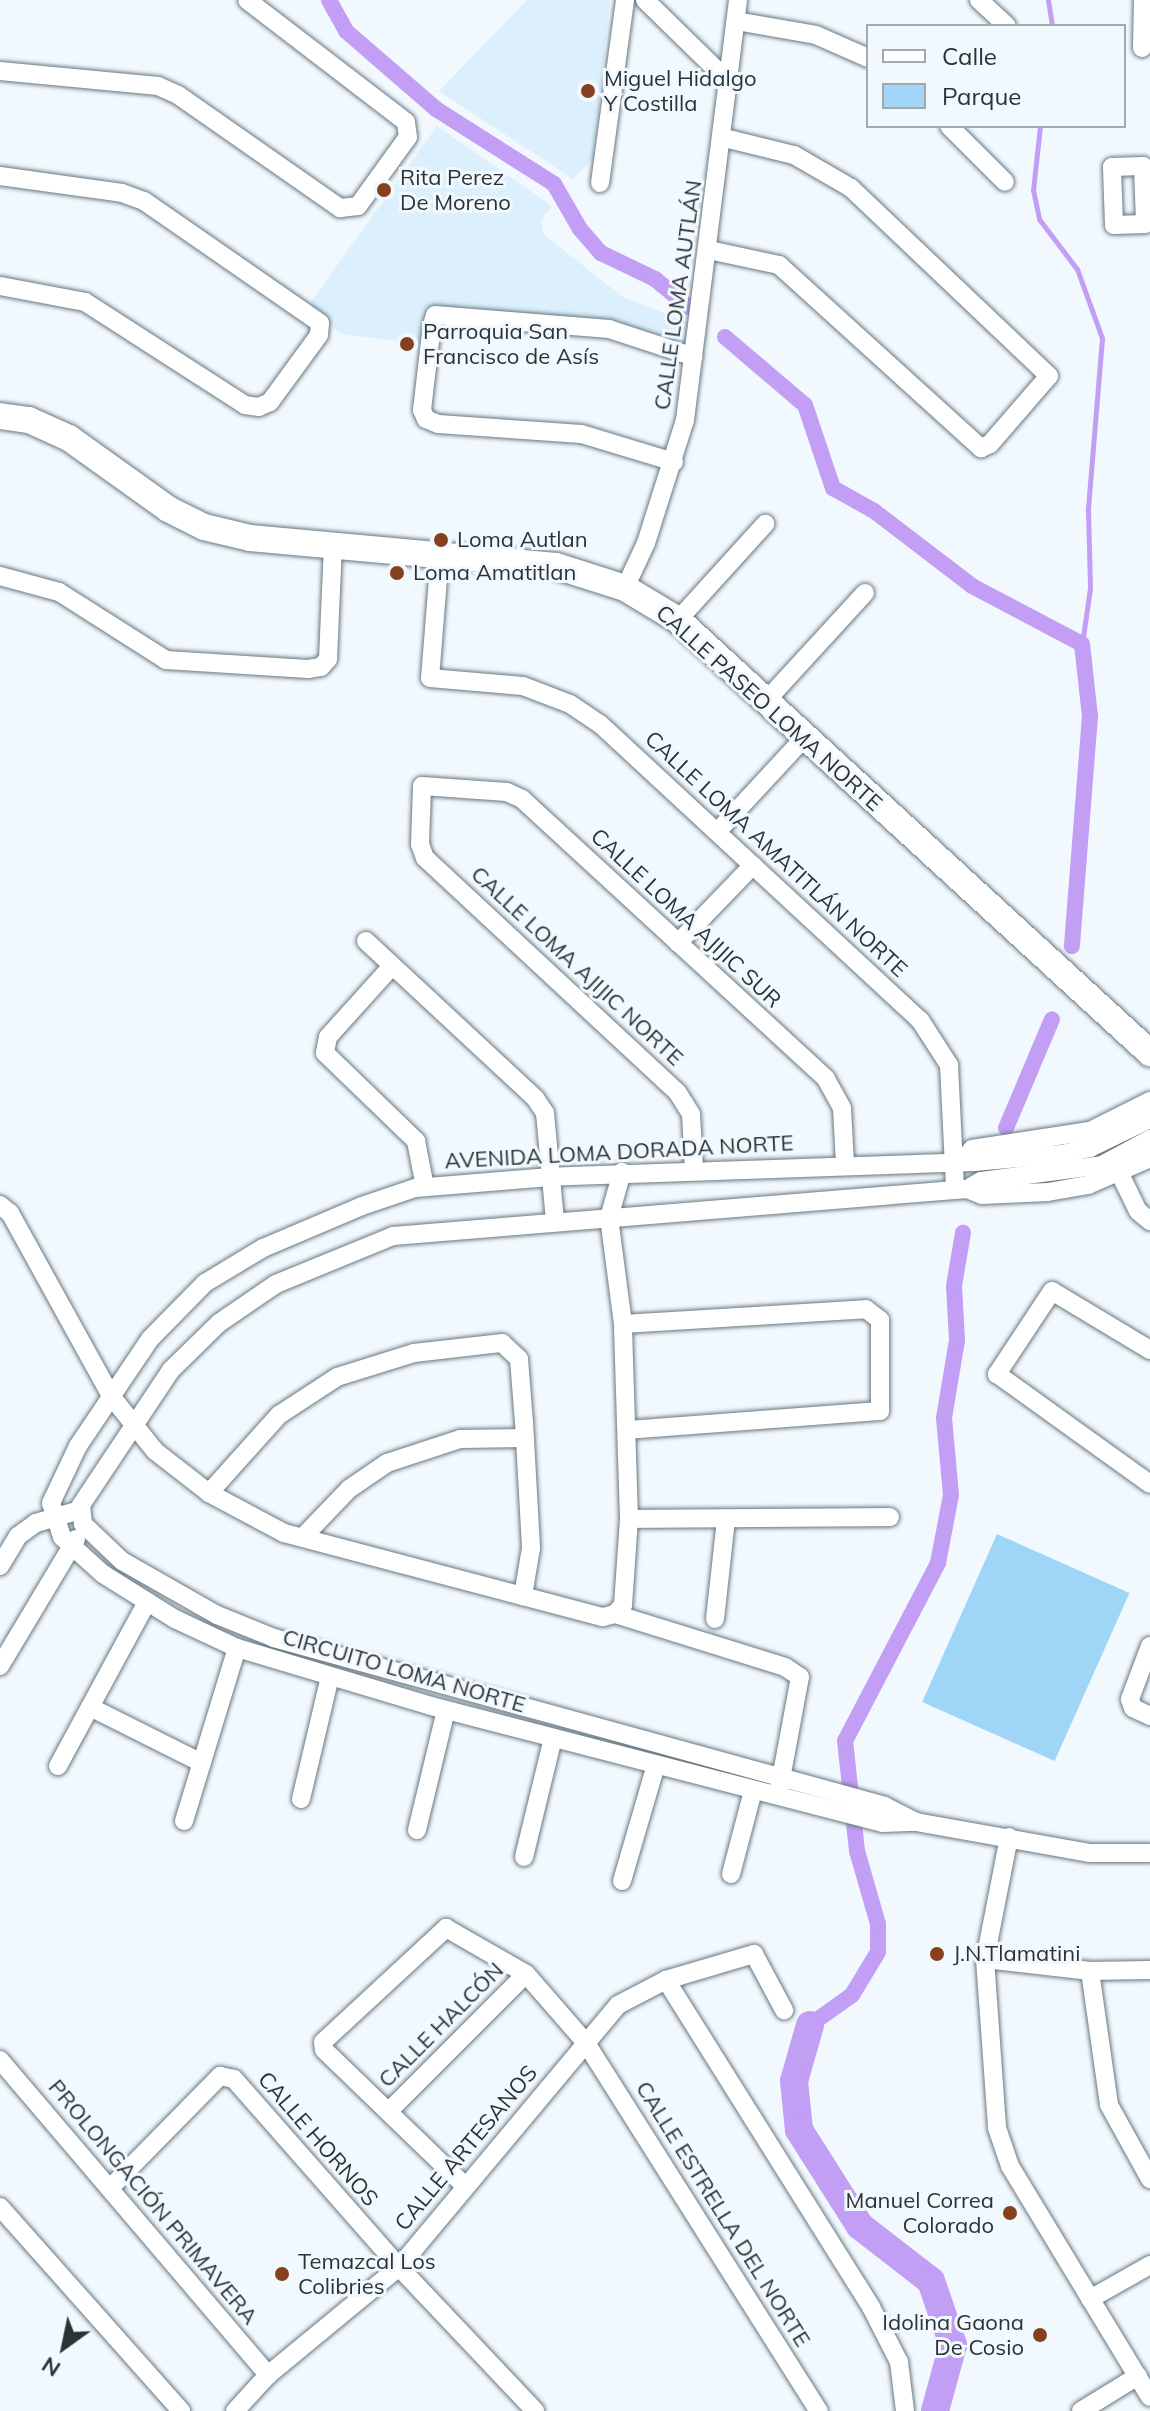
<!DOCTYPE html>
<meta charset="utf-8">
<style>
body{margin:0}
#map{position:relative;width:1150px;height:2411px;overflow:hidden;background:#f2f9fe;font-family:Mulish,sans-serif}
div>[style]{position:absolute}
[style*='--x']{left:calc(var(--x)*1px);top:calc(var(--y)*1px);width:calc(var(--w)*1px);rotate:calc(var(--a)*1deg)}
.built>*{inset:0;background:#dbeffc}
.green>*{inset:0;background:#9fd6f7;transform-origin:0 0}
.stream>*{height:5px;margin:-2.5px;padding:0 2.5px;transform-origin:2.5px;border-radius:2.5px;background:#c29ef5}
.canal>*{height:16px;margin:-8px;padding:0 8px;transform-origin:8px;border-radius:8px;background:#c29ef5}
.river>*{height:28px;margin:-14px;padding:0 14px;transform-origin:14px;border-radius:14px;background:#c29ef5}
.roads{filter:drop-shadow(0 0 2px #677882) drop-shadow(0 0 2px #677882)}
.street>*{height:18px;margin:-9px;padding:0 9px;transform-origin:9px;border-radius:9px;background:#fff}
.secondary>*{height:26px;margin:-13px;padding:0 13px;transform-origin:13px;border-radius:13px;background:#fff}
.dots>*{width:22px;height:22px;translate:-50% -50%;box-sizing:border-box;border:4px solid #f2f9fe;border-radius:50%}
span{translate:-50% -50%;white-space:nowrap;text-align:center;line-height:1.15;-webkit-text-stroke:6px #f2f9fe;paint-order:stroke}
.poi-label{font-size:22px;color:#2c3337}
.left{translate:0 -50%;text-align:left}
.right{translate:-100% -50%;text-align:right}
.street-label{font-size:22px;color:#2c3337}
.legend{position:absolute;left:866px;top:24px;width:260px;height:104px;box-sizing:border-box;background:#f2f9fe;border:2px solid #a3aaae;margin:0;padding:10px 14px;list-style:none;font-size:24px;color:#2c3337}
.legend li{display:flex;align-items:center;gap:16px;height:40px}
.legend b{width:40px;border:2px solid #a3aaae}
.north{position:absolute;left:24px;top:2307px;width:80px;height:80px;-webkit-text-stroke:6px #f2f9fe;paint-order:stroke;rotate:213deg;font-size:22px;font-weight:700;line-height:32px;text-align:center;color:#2c3337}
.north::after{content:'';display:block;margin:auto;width:28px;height:36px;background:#2c3337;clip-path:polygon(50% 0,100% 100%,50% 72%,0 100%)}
</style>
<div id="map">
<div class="built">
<i style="clip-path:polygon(527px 0,610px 0,593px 159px,573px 179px,439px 91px)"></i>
<i style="clip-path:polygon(437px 126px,552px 206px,541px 220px,543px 234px,623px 297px,690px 323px,688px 348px,610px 321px,426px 307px,423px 344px,341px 334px,308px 306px)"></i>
</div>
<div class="green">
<i style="left:997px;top:1534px;width:145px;height:184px;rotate:24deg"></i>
</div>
<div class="stream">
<i style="--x:1048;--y:0;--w:26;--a:81"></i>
<i style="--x:1040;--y:126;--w:64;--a:96.2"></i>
<i style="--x:1033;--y:190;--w:30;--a:78"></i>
<i style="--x:1039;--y:219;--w:63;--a:52.8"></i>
<i style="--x:1077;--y:269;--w:73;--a:70.1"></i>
<i style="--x:1102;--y:338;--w:173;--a:94.7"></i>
<i style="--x:1088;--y:510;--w:78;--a:88.5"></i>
<i style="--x:1090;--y:588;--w:57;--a:98.1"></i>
</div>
<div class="canal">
<i style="--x:329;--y:0;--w:35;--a:61"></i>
<i style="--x:346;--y:31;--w:119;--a:40.9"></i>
<i style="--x:436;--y:109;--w:140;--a:32.4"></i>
<i style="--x:554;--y:184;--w:52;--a:60"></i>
<i style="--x:580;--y:229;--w:32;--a:49"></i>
<i style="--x:601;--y:253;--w:60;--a:25.7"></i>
<i style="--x:655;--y:279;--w:44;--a:39.5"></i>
<i style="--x:725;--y:337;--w:105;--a:40.4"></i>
<i style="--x:805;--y:405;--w:88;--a:71.4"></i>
<i style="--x:833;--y:488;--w:47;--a:29.3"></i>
<i style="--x:874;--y:511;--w:123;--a:37.4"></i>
<i style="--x:972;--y:586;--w:124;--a:27.8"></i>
<i style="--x:1082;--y:644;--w:72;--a:83.7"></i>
<i style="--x:1090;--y:716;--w:231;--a:94.5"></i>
<i style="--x:1006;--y:1128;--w:118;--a:-67.1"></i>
<i style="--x:810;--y:2025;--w:52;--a:-35.5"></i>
<i style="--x:852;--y:1995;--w:50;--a:-58.8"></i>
<i style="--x:878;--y:1952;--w:28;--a:-90"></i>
<i style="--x:878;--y:1924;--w:76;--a:-106"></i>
<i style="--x:857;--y:1851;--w:111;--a:-96.2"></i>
<i style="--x:845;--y:1741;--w:201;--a:-62.4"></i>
<i style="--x:938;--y:1563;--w:69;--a:-79.2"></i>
<i style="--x:951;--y:1495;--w:77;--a:-95.2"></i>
<i style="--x:944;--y:1418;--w:79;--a:-80.5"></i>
<i style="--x:957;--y:1340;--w:54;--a:-93.2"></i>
<i style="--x:954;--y:1286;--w:54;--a:-80.4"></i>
</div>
<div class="river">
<i style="--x:810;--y:2025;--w:58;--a:105.9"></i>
<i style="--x:794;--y:2081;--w:49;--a:84.2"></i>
<i style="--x:799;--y:2130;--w:114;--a:57.6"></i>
<i style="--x:860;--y:2226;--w:90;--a:37.8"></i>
<i style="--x:931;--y:2281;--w:68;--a:71"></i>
<i style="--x:953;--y:2345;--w:68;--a:105.3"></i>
</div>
<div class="roads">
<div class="street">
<i style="--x:645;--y:0;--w:117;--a:44.3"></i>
<i style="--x:979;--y:0;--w:38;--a:43"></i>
<i style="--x:736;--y:21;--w:81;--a:9.9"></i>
<i style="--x:816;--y:35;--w:57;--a:23.9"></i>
<i style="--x:1142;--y:48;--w:48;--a:-88.8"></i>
<i style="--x:0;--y:71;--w:159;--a:5.4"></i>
<i style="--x:158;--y:86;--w:22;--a:24"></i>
<i style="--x:178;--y:95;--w:198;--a:34.9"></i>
<i style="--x:340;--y:208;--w:18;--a:-6"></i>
<i style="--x:358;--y:206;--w:85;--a:-54.1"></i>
<i style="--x:408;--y:137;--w:15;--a:-98"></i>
<i style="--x:406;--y:122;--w:200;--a:-142.5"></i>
<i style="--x:949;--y:126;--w:79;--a:45"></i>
<i style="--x:1143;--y:166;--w:58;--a:88"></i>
<i style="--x:1145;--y:224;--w:31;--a:178"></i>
<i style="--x:1114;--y:225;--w:58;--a:-92"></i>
<i style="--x:1112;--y:167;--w:31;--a:-2"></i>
<i style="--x:0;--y:176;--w:123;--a:7.9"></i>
<i style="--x:122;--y:193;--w:23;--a:20"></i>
<i style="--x:144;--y:201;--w:214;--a:34.7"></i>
<i style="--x:320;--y:323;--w:12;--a:95"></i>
<i style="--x:319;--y:335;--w:83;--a:126.2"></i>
<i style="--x:270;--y:402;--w:12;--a:156"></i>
<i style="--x:259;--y:407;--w:14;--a:-172"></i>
<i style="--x:245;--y:405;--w:190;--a:-147.2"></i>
<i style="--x:85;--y:302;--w:86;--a:-169.3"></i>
<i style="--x:600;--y:183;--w:185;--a:-82.2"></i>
<i style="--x:709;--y:250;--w:72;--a:12.1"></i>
<i style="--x:779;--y:265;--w:273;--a:42.2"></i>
<i style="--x:981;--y:448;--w:10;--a:-24"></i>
<i style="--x:990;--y:444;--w:90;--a:-49.1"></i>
<i style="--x:1049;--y:376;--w:273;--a:-136.5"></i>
<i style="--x:851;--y:188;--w:66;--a:-149.9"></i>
<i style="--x:794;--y:155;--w:72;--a:-166.3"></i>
<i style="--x:674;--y:462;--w:97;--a:-163.2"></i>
<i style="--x:581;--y:434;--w:143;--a:-176"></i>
<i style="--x:438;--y:424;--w:13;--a:-157"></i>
<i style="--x:426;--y:419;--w:10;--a:-114"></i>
<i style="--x:422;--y:410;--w:86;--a:-83.3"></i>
<i style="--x:432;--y:325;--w:10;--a:-73"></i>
<i style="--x:435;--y:315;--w:175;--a:4.6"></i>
<i style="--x:609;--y:329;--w:89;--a:18.2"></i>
<i style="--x:440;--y:554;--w:124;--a:94.6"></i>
<i style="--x:430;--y:678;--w:93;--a:4.9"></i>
<i style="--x:523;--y:686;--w:50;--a:21"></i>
<i style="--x:570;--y:704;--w:36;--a:34"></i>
<i style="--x:600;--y:724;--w:436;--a:42.8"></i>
<i style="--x:920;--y:1020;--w:54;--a:57.2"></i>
<i style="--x:949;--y:1065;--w:124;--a:87.2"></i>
<i style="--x:0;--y:576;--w:61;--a:15.2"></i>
<i style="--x:59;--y:592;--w:127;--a:32.4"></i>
<i style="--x:166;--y:660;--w:142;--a:3.6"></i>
<i style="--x:308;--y:669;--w:13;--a:-9"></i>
<i style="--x:321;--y:667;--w:11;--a:-49"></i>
<i style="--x:328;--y:659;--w:113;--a:-87.5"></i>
<i style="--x:625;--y:588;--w:50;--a:-65"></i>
<i style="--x:646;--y:543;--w:129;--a:-72.4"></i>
<i style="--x:685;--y:420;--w:423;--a:-82.8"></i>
<i style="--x:678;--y:620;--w:130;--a:-47.8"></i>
<i style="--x:765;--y:702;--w:148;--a:-47.5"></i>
<i style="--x:717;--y:832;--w:129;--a:-47.2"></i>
<i style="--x:366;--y:941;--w:231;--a:42.9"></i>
<i style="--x:535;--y:1098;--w:18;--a:56"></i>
<i style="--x:545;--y:1113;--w:108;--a:84.7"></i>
<i style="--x:678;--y:943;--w:108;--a:-46.1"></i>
<i style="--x:392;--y:966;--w:96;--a:132"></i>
<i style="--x:328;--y:1037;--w:16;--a:101"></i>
<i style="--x:325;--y:1053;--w:127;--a:44"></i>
<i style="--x:416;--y:1141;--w:47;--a:78.9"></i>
<i style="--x:1150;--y:1119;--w:67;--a:154.2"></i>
<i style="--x:1090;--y:1148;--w:29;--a:168"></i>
<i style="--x:1062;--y:1154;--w:88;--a:174.8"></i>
<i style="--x:974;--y:1162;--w:424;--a:178"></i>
<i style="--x:550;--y:1177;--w:135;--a:175.3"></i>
<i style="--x:415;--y:1188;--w:56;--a:161.2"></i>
<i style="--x:362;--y:1206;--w:108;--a:157"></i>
<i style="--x:263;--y:1248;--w:68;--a:148.9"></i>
<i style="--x:205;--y:1283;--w:78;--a:134.5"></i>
<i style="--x:150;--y:1339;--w:129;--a:123.9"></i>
<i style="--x:78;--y:1446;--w:63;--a:115.3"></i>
<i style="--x:51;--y:1503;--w:36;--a:72"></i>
<i style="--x:62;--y:1537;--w:55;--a:42.1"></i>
<i style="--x:103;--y:1574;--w:85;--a:32"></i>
<i style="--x:175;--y:1619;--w:68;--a:25.1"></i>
<i style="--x:237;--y:1648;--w:202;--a:16.6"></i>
<i style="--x:431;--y:1706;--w:466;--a:14.5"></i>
<i style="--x:882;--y:1823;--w:34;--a:-2"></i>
<i style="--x:916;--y:1822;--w:177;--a:10.1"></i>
<i style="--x:1090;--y:1853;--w:60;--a:0"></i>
<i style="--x:965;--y:1158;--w:11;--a:-52"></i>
<i style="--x:972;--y:1149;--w:119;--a:-8.7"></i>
<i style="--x:1090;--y:1131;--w:67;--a:-26.6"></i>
<i style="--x:694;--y:1171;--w:57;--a:-93"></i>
<i style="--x:691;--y:1114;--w:26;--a:-122"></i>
<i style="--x:677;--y:1092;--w:344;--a:-137.1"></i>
<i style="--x:425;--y:858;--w:15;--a:-110"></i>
<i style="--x:420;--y:844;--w:58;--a:-88"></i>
<i style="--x:422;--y:786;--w:85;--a:4"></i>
<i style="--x:507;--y:792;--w:17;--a:25"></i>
<i style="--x:522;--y:799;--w:413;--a:42.6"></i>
<i style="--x:826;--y:1079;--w:33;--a:61"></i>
<i style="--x:842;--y:1108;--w:56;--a:86.9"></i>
<i style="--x:1120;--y:1174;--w:41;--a:64.1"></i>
<i style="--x:1138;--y:1211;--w:16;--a:40"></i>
<i style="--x:967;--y:1189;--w:16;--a:22"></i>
<i style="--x:982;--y:1195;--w:66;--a:-2.6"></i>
<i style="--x:1048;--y:1192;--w:41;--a:-9.9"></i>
<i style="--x:1088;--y:1185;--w:68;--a:-23.5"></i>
<i style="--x:0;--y:1205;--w:13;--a:39"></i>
<i style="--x:10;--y:1213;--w:209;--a:61.1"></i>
<i style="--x:111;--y:1396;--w:70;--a:51.3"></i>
<i style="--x:155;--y:1451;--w:68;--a:37.9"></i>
<i style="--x:209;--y:1493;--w:85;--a:28.1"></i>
<i style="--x:284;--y:1533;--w:330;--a:14.8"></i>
<i style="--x:603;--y:1617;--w:12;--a:-14"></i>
<i style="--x:615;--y:1614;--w:178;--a:17.3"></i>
<i style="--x:785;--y:1667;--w:18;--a:34"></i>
<i style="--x:800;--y:1677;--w:114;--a:100.6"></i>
<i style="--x:623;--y:1324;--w:243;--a:-3.5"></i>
<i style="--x:866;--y:1309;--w:18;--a:38"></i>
<i style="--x:880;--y:1320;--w:91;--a:90"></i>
<i style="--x:880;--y:1411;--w:253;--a:175.7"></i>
<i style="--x:1150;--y:1350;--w:114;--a:-149"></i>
<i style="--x:1052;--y:1291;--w:100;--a:123.5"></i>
<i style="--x:997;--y:1374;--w:188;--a:35.7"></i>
<i style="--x:209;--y:1493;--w:105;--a:-48.1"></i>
<i style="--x:279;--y:1415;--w:69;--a:-33.2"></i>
<i style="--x:337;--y:1377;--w:81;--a:-17.3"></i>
<i style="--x:414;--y:1353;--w:89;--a:-6.5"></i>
<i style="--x:502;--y:1343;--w:23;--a:43"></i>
<i style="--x:519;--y:1359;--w:63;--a:85.5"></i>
<i style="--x:524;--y:1422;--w:126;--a:86.8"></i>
<i style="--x:531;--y:1548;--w:49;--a:99.5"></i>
<i style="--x:629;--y:1519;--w:261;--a:-0.4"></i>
<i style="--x:303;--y:1537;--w:66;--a:-46.2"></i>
<i style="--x:349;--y:1489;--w:46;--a:-34.4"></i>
<i style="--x:387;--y:1463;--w:77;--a:-18.2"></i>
<i style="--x:460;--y:1439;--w:65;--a:-0.9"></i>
<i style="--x:0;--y:1566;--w:35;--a:-59"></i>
<i style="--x:18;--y:1536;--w:22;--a:-36"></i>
<i style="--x:36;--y:1523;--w:46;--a:-16.5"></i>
<i style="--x:615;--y:1614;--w:12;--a:-48"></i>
<i style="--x:623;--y:1605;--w:86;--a:-86"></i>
<i style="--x:629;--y:1519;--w:195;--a:-91.8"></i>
<i style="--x:623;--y:1324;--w:107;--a:-97.5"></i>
<i style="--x:609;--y:1218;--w:48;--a:-74.2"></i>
<i style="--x:715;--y:1619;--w:101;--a:-83.7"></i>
<i style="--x:1150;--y:1646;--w:57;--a:110.7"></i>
<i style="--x:1130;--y:1699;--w:9;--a:72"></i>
<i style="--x:1133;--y:1708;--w:19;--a:25"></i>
<i style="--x:0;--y:1666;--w:148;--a:-59.1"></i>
<i style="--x:90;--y:1707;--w:125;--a:26.6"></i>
<i style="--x:58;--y:1766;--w:187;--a:-61.5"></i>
<i style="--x:301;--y:1799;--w:126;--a:-76.7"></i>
<i style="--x:184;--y:1821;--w:181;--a:-73"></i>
<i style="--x:914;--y:1821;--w:33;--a:-153"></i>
<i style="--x:885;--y:1806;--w:634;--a:-164.63"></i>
<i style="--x:274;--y:1638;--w:61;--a:-158"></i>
<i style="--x:217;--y:1615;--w:109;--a:-150.4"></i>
<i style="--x:122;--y:1561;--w:54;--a:-136.5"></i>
<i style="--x:83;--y:1524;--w:19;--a:-96"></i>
<i style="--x:81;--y:1505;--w:162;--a:-56.3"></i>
<i style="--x:171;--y:1370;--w:67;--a:-44.4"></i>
<i style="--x:219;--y:1323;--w:69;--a:-34.4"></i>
<i style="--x:276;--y:1284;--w:126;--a:-22.3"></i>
<i style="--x:393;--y:1236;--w:576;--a:-4.68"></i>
<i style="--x:967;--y:1189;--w:16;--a:-30"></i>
<i style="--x:981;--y:1181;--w:122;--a:-7.5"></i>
<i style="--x:1102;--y:1165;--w:55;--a:-28.4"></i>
<i style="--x:417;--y:1830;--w:123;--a:-76.4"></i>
<i style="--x:1009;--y:1837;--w:124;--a:101.1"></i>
<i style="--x:985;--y:1959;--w:169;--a:85.9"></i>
<i style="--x:997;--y:2128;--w:40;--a:71.1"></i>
<i style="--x:1010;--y:2166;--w:270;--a:58.8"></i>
<i style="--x:524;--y:1857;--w:122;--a:-76.3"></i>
<i style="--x:731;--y:1874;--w:86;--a:-75.2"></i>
<i style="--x:622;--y:1881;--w:121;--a:-73.7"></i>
<i style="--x:985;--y:1959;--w:106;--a:6.5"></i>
<i style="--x:1090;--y:1971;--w:60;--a:-1"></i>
<i style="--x:1090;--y:1971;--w:135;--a:81.9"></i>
<i style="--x:1109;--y:2105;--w:85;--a:61"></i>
<i style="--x:666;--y:1980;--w:386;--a:57.9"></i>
<i style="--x:871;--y:2307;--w:62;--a:63"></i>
<i style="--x:899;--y:2362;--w:49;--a:83"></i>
<i style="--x:0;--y:2060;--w:414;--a:49.6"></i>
<i style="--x:390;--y:2110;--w:192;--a:-45"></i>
<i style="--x:464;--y:2185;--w:194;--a:-136"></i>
<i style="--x:324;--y:2050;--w:8;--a:-97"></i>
<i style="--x:323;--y:2042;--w:168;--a:-42.8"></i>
<i style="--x:446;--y:1928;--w:92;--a:29.9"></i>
<i style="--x:526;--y:1974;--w:91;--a:49"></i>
<i style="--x:586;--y:2043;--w:436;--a:57.7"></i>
<i style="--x:111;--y:2187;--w:156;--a:-45.5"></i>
<i style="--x:220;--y:2076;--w:14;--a:12"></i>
<i style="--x:234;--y:2079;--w:250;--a:48.7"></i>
<i style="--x:399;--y:2267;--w:198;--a:46.6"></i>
<i style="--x:0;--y:2207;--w:273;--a:48.4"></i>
<i style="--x:1090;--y:2299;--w:69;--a:-29.5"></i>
<i style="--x:235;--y:2411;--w:49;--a:-47.5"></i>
<i style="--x:268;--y:2375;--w:170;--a:-39.5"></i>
<i style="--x:399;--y:2267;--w:341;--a:-50.1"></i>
<i style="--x:618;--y:2005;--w:54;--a:-27.5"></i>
<i style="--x:666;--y:1980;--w:92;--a:-16.5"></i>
<i style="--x:754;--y:1954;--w:64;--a:61.8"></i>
<i style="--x:1081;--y:2411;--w:67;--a:-31.6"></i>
</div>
<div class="secondary">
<i style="--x:0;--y:416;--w:29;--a:8"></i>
<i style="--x:29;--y:420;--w:44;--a:24.2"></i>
<i style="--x:69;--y:438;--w:122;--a:35.6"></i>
<i style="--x:168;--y:509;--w:40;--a:26.6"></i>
<i style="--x:204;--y:527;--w:47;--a:13.4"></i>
<i style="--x:250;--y:538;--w:307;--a:5.2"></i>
<i style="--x:556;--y:566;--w:72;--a:17.7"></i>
<i style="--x:625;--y:588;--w:62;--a:31.1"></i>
<i style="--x:678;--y:620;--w:641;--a:42.53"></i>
</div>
</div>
<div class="dots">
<i style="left:588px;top:91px;background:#87401e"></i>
<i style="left:384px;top:190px;background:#87401e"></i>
<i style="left:407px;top:344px;background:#87401e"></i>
<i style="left:441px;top:540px;background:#87401e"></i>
<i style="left:397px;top:573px;background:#87401e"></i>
<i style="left:937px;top:1954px;background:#87401e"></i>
<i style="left:1010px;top:2213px;background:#87401e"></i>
<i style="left:282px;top:2274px;background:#87401e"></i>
<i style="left:1040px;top:2335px;background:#87401e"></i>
</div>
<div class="poi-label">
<span class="left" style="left:604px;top:91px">Miguel Hidalgo<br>Y Costilla</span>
<span class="left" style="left:400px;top:190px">Rita Perez<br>De Moreno</span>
<span class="left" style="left:423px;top:344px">Parroquia San<br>Francisco de Asís</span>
<span class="left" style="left:457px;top:540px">Loma Autlan</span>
<span class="left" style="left:413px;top:573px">Loma Amatitlan</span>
<span class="left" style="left:953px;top:1954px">J.N.Tlamatini</span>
<span class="right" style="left:994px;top:2213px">Manuel Correa<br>Colorado</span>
<span class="left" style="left:298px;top:2274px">Temazcal Los<br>Colibries</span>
<span class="right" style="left:1024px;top:2335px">Idolina Gaona<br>De Cosio</span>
</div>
<div class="street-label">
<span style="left:678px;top:295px;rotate:-82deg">CALLE LOMA AUTLÁN</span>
<span style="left:769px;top:708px;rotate:42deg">CALLE PASEO LOMA NORTE</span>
<span style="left:776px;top:854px;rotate:43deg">CALLE LOMA AMATITLÁN NORTE</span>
<span style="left:686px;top:918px;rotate:43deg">CALLE LOMA AJIJIC SUR</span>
<span style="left:577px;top:966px;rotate:43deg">CALLE LOMA AJIJIC NORTE</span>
<span style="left:619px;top:1152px;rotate:-3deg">AVENIDA LOMA DORADA NORTE</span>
<span style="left:404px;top:1671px;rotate:16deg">CIRCUITO LOMA NORTE</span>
<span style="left:441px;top:2025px;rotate:-45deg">CALLE HALCÓN</span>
<span style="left:318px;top:2139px;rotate:49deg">CALLE HORNOS</span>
<span style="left:466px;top:2148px;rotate:-50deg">CALLE ARTESANOS</span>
<span style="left:153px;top:2202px;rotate:50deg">PROLONGACIÓN PRIMAVERA</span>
<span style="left:723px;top:2214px;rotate:58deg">CALLE ESTRELLA DEL NORTE</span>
</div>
<ul class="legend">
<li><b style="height:10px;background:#fff"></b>Calle</li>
<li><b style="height:22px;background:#9fd6f7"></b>Parque</li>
</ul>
<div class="north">N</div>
</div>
